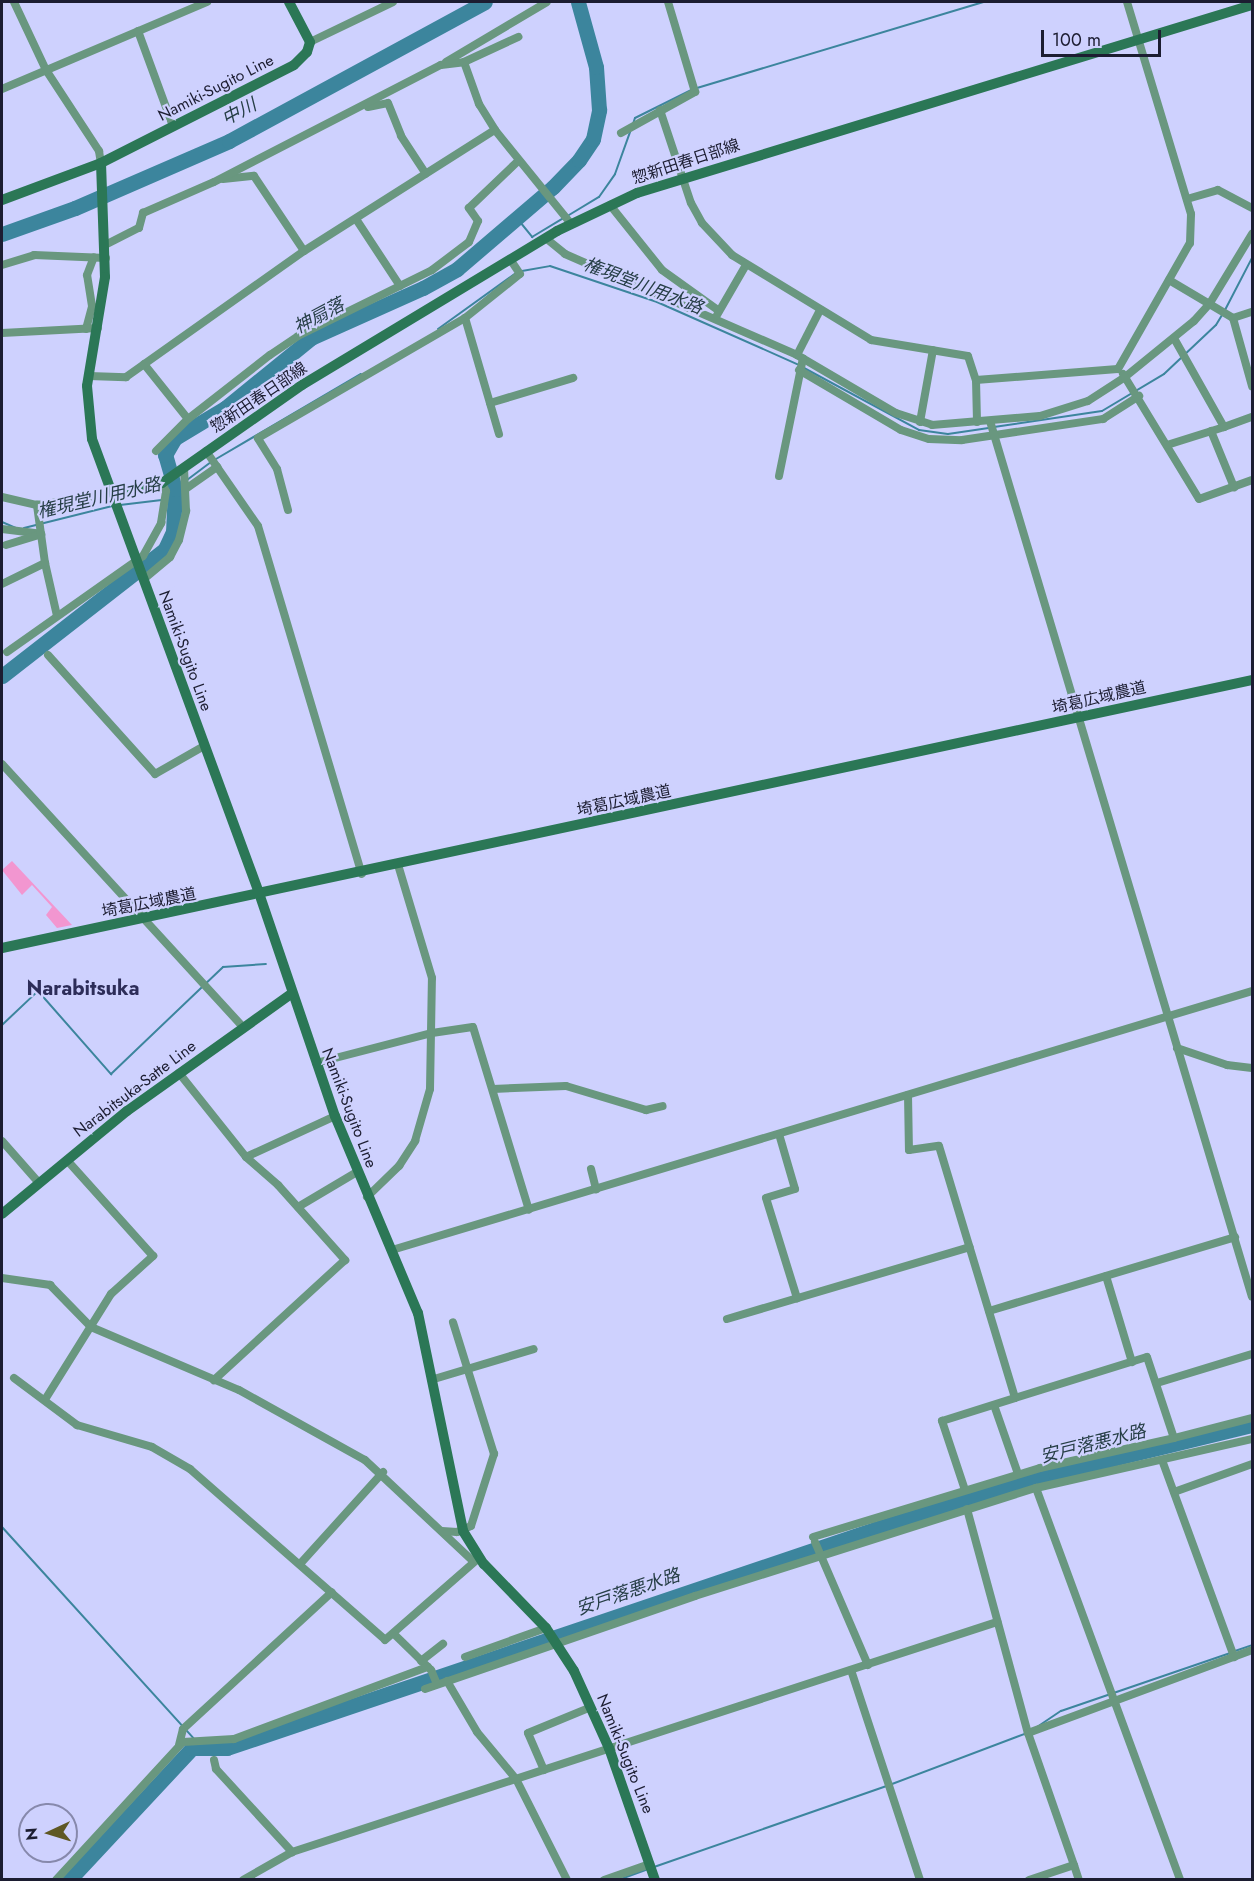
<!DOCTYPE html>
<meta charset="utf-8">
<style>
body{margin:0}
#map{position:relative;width:1254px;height:1881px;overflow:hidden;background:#ced1fe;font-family:Jost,"Noto Sans JP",sans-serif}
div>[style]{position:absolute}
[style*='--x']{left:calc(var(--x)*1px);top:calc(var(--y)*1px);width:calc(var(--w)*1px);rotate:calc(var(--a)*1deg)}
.green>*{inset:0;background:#f296d0}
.stream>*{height:2px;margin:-1px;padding:0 1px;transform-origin:1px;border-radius:1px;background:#3c859d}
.river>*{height:15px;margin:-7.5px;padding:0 7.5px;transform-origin:7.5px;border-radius:7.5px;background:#3c859d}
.street>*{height:8px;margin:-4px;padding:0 4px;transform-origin:4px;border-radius:4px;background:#69977f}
.secondary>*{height:10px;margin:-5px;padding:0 5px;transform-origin:5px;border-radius:5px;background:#2b7756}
span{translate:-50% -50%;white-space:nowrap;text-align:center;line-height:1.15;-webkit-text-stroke:4.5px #ced1fe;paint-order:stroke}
.street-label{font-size:16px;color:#1c1d31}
.water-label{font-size:18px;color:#263e46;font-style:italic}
.quarter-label{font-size:20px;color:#2d2d59;font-weight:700}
.frame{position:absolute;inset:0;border:3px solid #1c1d31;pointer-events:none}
.north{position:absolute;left:18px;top:1803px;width:60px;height:60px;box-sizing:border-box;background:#ced1fe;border:2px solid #8789ac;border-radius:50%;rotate:266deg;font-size:16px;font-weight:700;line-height:24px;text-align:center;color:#1c1d31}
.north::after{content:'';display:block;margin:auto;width:21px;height:27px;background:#5f5824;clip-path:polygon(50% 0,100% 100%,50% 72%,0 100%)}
.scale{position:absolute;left:1041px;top:30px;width:120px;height:27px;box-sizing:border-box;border:3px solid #1c1d31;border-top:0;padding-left:8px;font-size:18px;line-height:21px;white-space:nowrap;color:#1c1d31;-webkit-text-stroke:4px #ced1fe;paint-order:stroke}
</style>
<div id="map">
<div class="green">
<i style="clip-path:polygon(12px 861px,72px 925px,57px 928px,46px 915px,52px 907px,32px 885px,22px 895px,2px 870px)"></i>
</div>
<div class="stream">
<i style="--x:697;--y:88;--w:299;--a:-16.7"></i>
<i style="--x:633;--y:124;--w:6;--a:-72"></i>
<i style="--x:635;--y:118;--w:63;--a:-26.6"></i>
<i style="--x:569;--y:215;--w:35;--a:-31"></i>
<i style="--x:599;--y:197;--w:28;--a:-55"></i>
<i style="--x:615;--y:174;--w:45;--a:-70.3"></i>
<i style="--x:516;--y:217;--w:26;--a:51"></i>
<i style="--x:532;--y:237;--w:37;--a:-31"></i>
<i style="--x:522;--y:271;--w:28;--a:-10"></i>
<i style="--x:550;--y:266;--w:113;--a:18.6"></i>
<i style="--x:657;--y:302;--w:155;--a:23.9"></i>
<i style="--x:1225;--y:310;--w:59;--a:-62.6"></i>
<i style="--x:438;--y:329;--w:96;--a:-35.7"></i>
<i style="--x:804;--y:368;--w:131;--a:28.3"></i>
<i style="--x:919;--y:430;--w:29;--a:8"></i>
<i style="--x:948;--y:434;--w:41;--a:-8.3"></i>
<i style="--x:994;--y:427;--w:109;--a:-8.4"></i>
<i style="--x:1102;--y:411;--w:72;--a:-30.8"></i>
<i style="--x:1164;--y:374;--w:71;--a:-43.3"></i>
<i style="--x:1216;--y:325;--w:12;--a:-59"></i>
<i style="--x:216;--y:459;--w:168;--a:-30.4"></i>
<i style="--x:187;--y:480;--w:30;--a:-37"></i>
<i style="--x:167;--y:498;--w:21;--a:-43"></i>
<i style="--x:120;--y:505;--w:42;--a:-6.8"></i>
<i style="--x:2;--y:522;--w:15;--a:23"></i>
<i style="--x:24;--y:528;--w:91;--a:-14"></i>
<i style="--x:2;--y:1025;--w:50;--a:-43.4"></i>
<i style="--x:38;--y:991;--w:111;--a:48.7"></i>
<i style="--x:111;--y:1074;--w:155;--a:-43.7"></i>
<i style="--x:223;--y:967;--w:43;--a:-4"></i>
<i style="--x:2;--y:1527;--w:285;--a:47.8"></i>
<i style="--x:1235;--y:1651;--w:18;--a:-19"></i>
<i style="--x:1037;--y:1727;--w:29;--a:-34"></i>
<i style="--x:1061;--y:1711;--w:179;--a:-18.9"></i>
<i style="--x:199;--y:1744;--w:6;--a:51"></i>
<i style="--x:892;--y:1784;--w:144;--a:-20.7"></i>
<i style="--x:654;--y:1867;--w:247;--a:-19.2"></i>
<i style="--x:618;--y:1880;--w:30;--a:-20"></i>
</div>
<div class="river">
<i style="--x:2;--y:234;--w:77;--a:-19.6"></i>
<i style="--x:75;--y:208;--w:168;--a:-23.5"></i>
<i style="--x:229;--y:141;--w:291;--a:-28.5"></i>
<i style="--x:2;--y:676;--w:207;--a:-37.9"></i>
<i style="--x:165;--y:549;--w:19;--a:-65"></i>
<i style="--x:173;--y:532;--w:43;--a:-87.3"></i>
<i style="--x:175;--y:489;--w:35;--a:-106"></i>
<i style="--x:165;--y:455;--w:20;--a:-60"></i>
<i style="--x:175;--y:438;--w:58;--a:-31"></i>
<i style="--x:225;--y:408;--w:111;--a:-39.1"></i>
<i style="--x:311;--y:338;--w:123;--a:-24.1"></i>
<i style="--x:423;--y:288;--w:39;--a:-29"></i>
<i style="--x:457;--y:269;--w:126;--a:-40.5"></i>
<i style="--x:553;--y:187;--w:37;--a:-46"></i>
<i style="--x:579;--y:160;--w:25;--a:-56"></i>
<i style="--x:593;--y:139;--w:30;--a:-78"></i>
<i style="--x:599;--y:110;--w:43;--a:-94"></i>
<i style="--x:596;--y:67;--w:67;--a:-105.5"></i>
<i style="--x:69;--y:1880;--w:180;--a:-47"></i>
<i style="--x:192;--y:1748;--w:35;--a:0"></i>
<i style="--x:227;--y:1748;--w:684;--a:-18.67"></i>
<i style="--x:875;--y:1529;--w:189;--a:-17.3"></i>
<i style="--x:1055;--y:1473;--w:203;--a:-13.7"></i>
</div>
<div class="street">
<i style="--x:14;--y:2;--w:75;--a:64.8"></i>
<i style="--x:46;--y:70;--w:97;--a:56.8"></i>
<i style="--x:99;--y:151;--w:12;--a:81"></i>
<i style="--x:138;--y:31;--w:101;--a:69.8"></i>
<i style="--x:310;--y:42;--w:92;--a:-25.7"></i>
<i style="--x:446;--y:62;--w:117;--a:-30.7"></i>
<i style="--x:464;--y:62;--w:45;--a:70.3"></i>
<i style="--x:479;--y:104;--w:31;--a:58"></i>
<i style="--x:495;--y:130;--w:121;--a:51"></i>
<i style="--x:2;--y:89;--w:223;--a:-23"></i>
<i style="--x:368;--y:107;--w:20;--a:-11"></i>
<i style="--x:388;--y:103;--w:35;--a:68"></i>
<i style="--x:401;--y:136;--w:45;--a:56.7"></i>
<i style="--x:660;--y:110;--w:98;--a:71.6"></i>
<i style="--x:691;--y:203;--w:23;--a:61"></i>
<i style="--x:702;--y:223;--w:44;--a:46.8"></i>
<i style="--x:732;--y:255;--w:163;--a:31.4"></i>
<i style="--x:871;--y:340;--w:98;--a:9.4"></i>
<i style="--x:968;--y:356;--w:25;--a:72"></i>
<i style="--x:976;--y:380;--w:42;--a:88.6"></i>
<i style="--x:621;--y:133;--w:85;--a:-29"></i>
<i style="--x:695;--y:92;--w:94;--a:-106.7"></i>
<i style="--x:223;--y:179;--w:31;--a:-6"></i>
<i style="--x:254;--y:176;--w:90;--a:56.3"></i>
<i style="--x:1187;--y:199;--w:32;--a:-16"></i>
<i style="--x:1218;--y:190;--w:38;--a:28"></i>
<i style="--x:610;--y:205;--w:83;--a:51.3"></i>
<i style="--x:662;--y:270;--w:70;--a:35.7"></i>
<i style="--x:356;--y:219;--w:80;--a:56.7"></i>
<i style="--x:548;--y:240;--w:22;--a:39"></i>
<i style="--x:565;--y:254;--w:253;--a:23.5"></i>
<i style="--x:797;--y:355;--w:115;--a:30.4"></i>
<i style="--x:896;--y:413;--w:38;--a:18"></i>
<i style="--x:932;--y:425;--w:108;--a:-4.8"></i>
<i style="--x:1040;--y:416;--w:50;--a:-17.4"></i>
<i style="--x:1088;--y:401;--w:44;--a:-33"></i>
<i style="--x:1125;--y:377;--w:89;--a:-39.1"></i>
<i style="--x:1194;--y:321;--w:24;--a:-48"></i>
<i style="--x:1210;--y:303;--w:81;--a:-58.7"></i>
<i style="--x:105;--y:245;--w:38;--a:-27"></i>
<i style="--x:139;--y:228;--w:16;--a:-75"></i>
<i style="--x:143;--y:213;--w:77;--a:-23.6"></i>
<i style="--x:214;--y:182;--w:255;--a:-27.3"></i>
<i style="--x:441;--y:65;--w:23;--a:-7"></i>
<i style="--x:464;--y:62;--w:60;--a:-24.8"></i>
<i style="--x:2;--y:265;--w:34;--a:-17"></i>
<i style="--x:34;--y:255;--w:72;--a:2.4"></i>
<i style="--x:1169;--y:280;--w:74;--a:30.7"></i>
<i style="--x:1233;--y:318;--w:20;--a:-18"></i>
<i style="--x:717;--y:315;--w:58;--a:-59.9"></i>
<i style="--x:1233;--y:318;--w:71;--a:74.4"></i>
<i style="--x:86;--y:329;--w:24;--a:-75"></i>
<i style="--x:92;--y:306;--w:31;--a:-99"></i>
<i style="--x:87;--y:275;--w:19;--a:-69"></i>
<i style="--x:2;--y:333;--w:96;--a:-3"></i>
<i style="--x:1175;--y:340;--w:100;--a:60.6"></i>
<i style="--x:1224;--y:427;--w:30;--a:-20"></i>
<i style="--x:797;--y:355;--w:51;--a:-62.9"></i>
<i style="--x:144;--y:364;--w:70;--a:51.3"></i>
<i style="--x:799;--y:370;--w:118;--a:30.5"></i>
<i style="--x:901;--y:430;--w:29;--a:18"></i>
<i style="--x:929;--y:439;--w:33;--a:2"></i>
<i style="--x:962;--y:440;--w:143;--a:-8.5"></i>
<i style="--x:1103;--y:419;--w:43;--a:-32.6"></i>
<i style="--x:1123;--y:374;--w:146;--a:58.7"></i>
<i style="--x:1199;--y:499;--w:56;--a:-19.7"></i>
<i style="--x:89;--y:376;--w:37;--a:2"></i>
<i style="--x:126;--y:377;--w:218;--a:-35.3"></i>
<i style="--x:304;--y:251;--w:226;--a:-32.4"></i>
<i style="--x:976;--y:380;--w:142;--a:-4.4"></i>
<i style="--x:1118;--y:369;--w:145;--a:-60.3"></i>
<i style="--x:1190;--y:243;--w:29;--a:-88"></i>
<i style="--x:1191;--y:214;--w:221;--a:-106.8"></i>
<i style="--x:490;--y:403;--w:87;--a:-16.8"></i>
<i style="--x:990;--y:421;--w:914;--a:73.35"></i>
<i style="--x:920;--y:422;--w:73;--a:-79.8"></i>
<i style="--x:1211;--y:431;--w:61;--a:67.7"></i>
<i style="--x:499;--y:434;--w:121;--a:-106.3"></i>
<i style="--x:465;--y:318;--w:70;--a:-38.7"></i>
<i style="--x:520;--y:274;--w:18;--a:-124"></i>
<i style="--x:1167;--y:445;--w:60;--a:-17.5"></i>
<i style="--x:156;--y:451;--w:45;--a:-45"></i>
<i style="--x:188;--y:419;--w:104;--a:-38"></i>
<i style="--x:270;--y:355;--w:34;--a:-34"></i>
<i style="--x:298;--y:336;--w:149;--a:-26.2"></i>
<i style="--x:432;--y:270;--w:46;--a:-37.1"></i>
<i style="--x:469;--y:242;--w:23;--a:-67"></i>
<i style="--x:478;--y:221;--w:16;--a:-125"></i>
<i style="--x:469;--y:208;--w:66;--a:-43.8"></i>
<i style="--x:206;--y:451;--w:91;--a:55.3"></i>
<i style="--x:258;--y:526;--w:363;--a:73.4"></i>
<i style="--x:779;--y:476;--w:120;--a:-78.5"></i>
<i style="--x:187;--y:488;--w:37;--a:-35"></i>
<i style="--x:2;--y:497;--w:36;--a:13"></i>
<i style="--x:37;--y:505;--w:78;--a:-8.9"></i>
<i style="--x:288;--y:510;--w:42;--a:-105"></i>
<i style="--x:277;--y:469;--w:36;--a:-122"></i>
<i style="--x:258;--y:438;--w:239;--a:-30.1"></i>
<i style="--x:2;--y:529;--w:39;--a:7"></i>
<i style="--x:6;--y:545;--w:37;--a:-17"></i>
<i style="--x:45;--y:563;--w:54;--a:77.2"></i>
<i style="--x:144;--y:579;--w:34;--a:-40"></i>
<i style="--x:170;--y:557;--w:19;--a:-62"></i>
<i style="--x:179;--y:540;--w:30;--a:-76"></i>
<i style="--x:186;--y:511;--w:43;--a:-92.7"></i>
<i style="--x:2;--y:584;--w:48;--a:-26"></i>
<i style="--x:45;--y:563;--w:59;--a:-97.9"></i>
<i style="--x:7;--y:652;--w:166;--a:-35.2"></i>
<i style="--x:143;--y:556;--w:38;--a:-61"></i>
<i style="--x:161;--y:523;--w:32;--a:-81"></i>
<i style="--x:166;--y:491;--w:9;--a:-117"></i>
<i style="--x:48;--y:655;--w:160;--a:48"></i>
<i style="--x:155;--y:774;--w:56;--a:-29.7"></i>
<i style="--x:2;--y:764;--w:357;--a:47.5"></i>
<i style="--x:1177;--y:1048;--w:53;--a:18.8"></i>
<i style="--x:1227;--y:1065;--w:25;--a:7"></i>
<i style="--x:316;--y:1063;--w:120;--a:-14.5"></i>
<i style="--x:432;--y:1033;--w:41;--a:-8.3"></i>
<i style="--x:473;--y:1027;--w:191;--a:73"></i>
<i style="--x:179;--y:1073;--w:107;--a:51.4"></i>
<i style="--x:246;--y:1157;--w:43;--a:41.2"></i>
<i style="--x:278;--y:1185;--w:101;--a:48.2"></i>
<i style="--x:345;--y:1260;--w:178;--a:137.5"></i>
<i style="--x:493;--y:1089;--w:73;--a:-2.4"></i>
<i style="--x:566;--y:1086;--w:84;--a:16.7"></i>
<i style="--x:646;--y:1110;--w:17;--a:-13"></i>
<i style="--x:908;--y:1095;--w:55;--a:89"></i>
<i style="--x:909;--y:1150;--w:30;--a:-8"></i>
<i style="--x:939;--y:1146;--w:263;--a:73.2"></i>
<i style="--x:1015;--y:1398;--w:138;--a:-17.3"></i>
<i style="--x:1147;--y:1357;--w:85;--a:71.6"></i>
<i style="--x:1174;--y:1438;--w:81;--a:-14.4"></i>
<i style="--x:779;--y:1134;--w:57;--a:73.8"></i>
<i style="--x:795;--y:1189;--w:30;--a:163"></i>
<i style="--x:766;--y:1198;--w:105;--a:72.8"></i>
<i style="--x:2;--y:1141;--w:56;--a:48.6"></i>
<i style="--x:246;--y:1157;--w:98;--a:-24.7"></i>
<i style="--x:591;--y:1169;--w:21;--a:76"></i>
<i style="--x:367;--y:1197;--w:45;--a:-44.1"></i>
<i style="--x:399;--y:1166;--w:30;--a:-57"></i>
<i style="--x:415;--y:1141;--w:54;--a:-73.9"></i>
<i style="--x:430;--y:1089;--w:111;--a:-89"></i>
<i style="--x:432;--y:978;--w:118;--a:-106.7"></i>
<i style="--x:298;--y:1207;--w:69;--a:-30.7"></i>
<i style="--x:392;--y:1250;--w:898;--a:-16.76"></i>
<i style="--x:1106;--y:1276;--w:90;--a:73.2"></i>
<i style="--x:2;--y:1278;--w:49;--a:8.3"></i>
<i style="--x:50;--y:1285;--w:59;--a:45.7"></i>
<i style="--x:91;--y:1327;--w:161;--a:23.1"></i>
<i style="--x:239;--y:1390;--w:144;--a:29.1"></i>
<i style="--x:365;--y:1460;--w:149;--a:43.1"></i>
<i style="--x:989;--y:1311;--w:257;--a:-16.7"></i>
<i style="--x:727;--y:1319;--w:253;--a:-16.5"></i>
<i style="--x:14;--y:1378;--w:79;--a:36.7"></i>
<i style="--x:77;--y:1425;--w:78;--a:16.3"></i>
<i style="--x:152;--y:1447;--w:44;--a:30.1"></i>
<i style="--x:190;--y:1469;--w:259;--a:41.2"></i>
<i style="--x:385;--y:1640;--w:125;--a:-41.1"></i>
<i style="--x:434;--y:1379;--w:104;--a:-16.7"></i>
<i style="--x:1157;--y:1383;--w:99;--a:-17"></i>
<i style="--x:46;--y:1398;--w:123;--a:-58"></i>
<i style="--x:111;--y:1294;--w:57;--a:-42.1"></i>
<i style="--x:153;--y:1256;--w:129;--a:-131.9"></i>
<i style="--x:994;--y:1405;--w:73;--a:70.8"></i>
<i style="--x:1162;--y:1460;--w:210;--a:69.9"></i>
<i style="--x:1036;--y:1488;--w:418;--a:69.8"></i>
<i style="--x:965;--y:1490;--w:73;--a:-108.4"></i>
<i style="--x:942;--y:1421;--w:77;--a:-17.5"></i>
<i style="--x:1174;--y:1492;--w:83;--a:-19.7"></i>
<i style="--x:967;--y:1509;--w:232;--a:74.8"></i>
<i style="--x:1028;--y:1733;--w:140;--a:70.8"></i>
<i style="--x:442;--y:1531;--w:15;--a:4"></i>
<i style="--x:457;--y:1532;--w:15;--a:-23"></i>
<i style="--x:471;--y:1526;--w:76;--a:-72.3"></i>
<i style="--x:494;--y:1454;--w:138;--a:-107.3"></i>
<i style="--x:813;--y:1537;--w:237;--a:-16.9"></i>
<i style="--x:1040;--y:1468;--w:137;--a:-12.6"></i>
<i style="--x:815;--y:1542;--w:134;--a:66.7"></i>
<i style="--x:300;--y:1564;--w:124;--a:-47.9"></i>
<i style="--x:394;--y:1634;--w:52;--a:44.2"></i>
<i style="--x:431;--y:1670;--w:15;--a:67"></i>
<i style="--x:465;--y:1657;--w:86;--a:-19.7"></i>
<i style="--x:421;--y:1661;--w:28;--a:-38"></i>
<i style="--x:851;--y:1670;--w:221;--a:71.8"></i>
<i style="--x:447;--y:1681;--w:59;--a:59.5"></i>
<i style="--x:477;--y:1732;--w:61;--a:50.3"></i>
<i style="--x:516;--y:1779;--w:113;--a:63.2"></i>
<i style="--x:425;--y:1689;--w:286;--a:-19"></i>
<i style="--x:695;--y:1596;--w:358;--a:-17.6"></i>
<i style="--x:1036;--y:1488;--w:221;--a:-12.8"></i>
<i style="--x:1028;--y:1733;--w:239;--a:-20.3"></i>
<i style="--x:179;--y:1745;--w:16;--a:-76"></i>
<i style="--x:183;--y:1729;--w:202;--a:-42.6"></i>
<i style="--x:214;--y:1760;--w:9;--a:77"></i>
<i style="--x:216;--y:1769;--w:113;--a:47.5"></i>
<i style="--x:544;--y:1770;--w:40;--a:-113.4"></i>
<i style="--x:528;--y:1733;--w:68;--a:-22.4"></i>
<i style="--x:56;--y:1880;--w:188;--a:-47.4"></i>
<i style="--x:183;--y:1742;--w:51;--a:-3.4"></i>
<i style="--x:234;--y:1739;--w:207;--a:-20.4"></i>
<i style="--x:243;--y:1880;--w:56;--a:-29.7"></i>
<i style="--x:292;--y:1852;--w:742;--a:-18.07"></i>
<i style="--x:604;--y:1880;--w:49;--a:-19.2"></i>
<i style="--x:1029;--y:1880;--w:47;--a:-18.4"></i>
<i style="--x:1074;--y:1865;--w:16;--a:72"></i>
</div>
<div class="secondary">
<i style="--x:101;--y:163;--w:114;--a:88"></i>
<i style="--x:105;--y:277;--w:110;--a:99.4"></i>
<i style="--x:87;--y:386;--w:53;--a:84.6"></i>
<i style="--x:92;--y:439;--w:487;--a:69.8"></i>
<i style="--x:260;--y:896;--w:232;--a:71.2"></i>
<i style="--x:335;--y:1116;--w:214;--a:67.2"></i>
<i style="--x:418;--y:1313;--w:223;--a:78.3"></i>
<i style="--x:463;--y:1531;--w:39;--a:58"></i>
<i style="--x:484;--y:1564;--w:89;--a:45.9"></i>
<i style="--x:546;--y:1628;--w:51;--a:56.9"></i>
<i style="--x:574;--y:1671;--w:85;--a:65.6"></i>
<i style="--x:609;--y:1748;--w:140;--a:70.8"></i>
<i style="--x:2;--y:200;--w:106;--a:-20.5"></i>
<i style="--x:101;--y:163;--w:216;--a:-26.9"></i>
<i style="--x:294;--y:65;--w:18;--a:-45"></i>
<i style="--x:307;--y:52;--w:10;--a:-73"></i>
<i style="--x:310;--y:42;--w:45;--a:-117.7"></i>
<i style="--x:114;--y:493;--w:49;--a:-11.8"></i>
<i style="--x:162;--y:483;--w:171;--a:-35"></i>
<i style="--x:302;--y:385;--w:298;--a:-31.1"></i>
<i style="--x:557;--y:231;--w:89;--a:-25.4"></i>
<i style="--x:637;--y:193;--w:643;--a:-17"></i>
<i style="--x:2;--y:948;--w:1278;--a:-12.1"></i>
<i style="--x:2;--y:1214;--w:162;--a:-39.5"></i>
<i style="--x:127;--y:1111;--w:201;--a:-35.5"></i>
</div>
<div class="street-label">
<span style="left:216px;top:88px;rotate:-27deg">Namiki-Sugito Line</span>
<span style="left:686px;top:162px;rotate:-18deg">惣新田春日部線</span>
<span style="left:259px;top:398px;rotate:-34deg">惣新田春日部線</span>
<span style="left:185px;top:651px;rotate:70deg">Namiki-Sugito Line</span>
<span style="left:1099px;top:698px;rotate:-13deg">埼葛広域農道</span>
<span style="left:624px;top:801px;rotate:-12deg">埼葛広域農道</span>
<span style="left:149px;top:903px;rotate:-11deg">埼葛広域農道</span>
<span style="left:135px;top:1089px;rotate:-37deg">Narabitsuka-Satte Line</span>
<span style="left:349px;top:1108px;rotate:69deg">Namiki-Sugito Line</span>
<span style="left:625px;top:1754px;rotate:68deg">Namiki-Sugito Line</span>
</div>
<div class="water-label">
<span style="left:239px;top:112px;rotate:-28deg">中川</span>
<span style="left:643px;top:286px;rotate:21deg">権現堂川用水路</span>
<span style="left:319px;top:316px;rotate:-28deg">神扇落</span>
<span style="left:99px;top:498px;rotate:-13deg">権現堂川用水路</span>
<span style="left:1093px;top:1444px;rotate:-14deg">安戸落悪水路</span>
<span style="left:628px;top:1592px;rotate:-19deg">安戸落悪水路</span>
</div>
<div class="quarter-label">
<span style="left:83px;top:988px">Narabitsuka</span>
</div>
<div class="frame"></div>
<div class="north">N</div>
<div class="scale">100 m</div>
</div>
